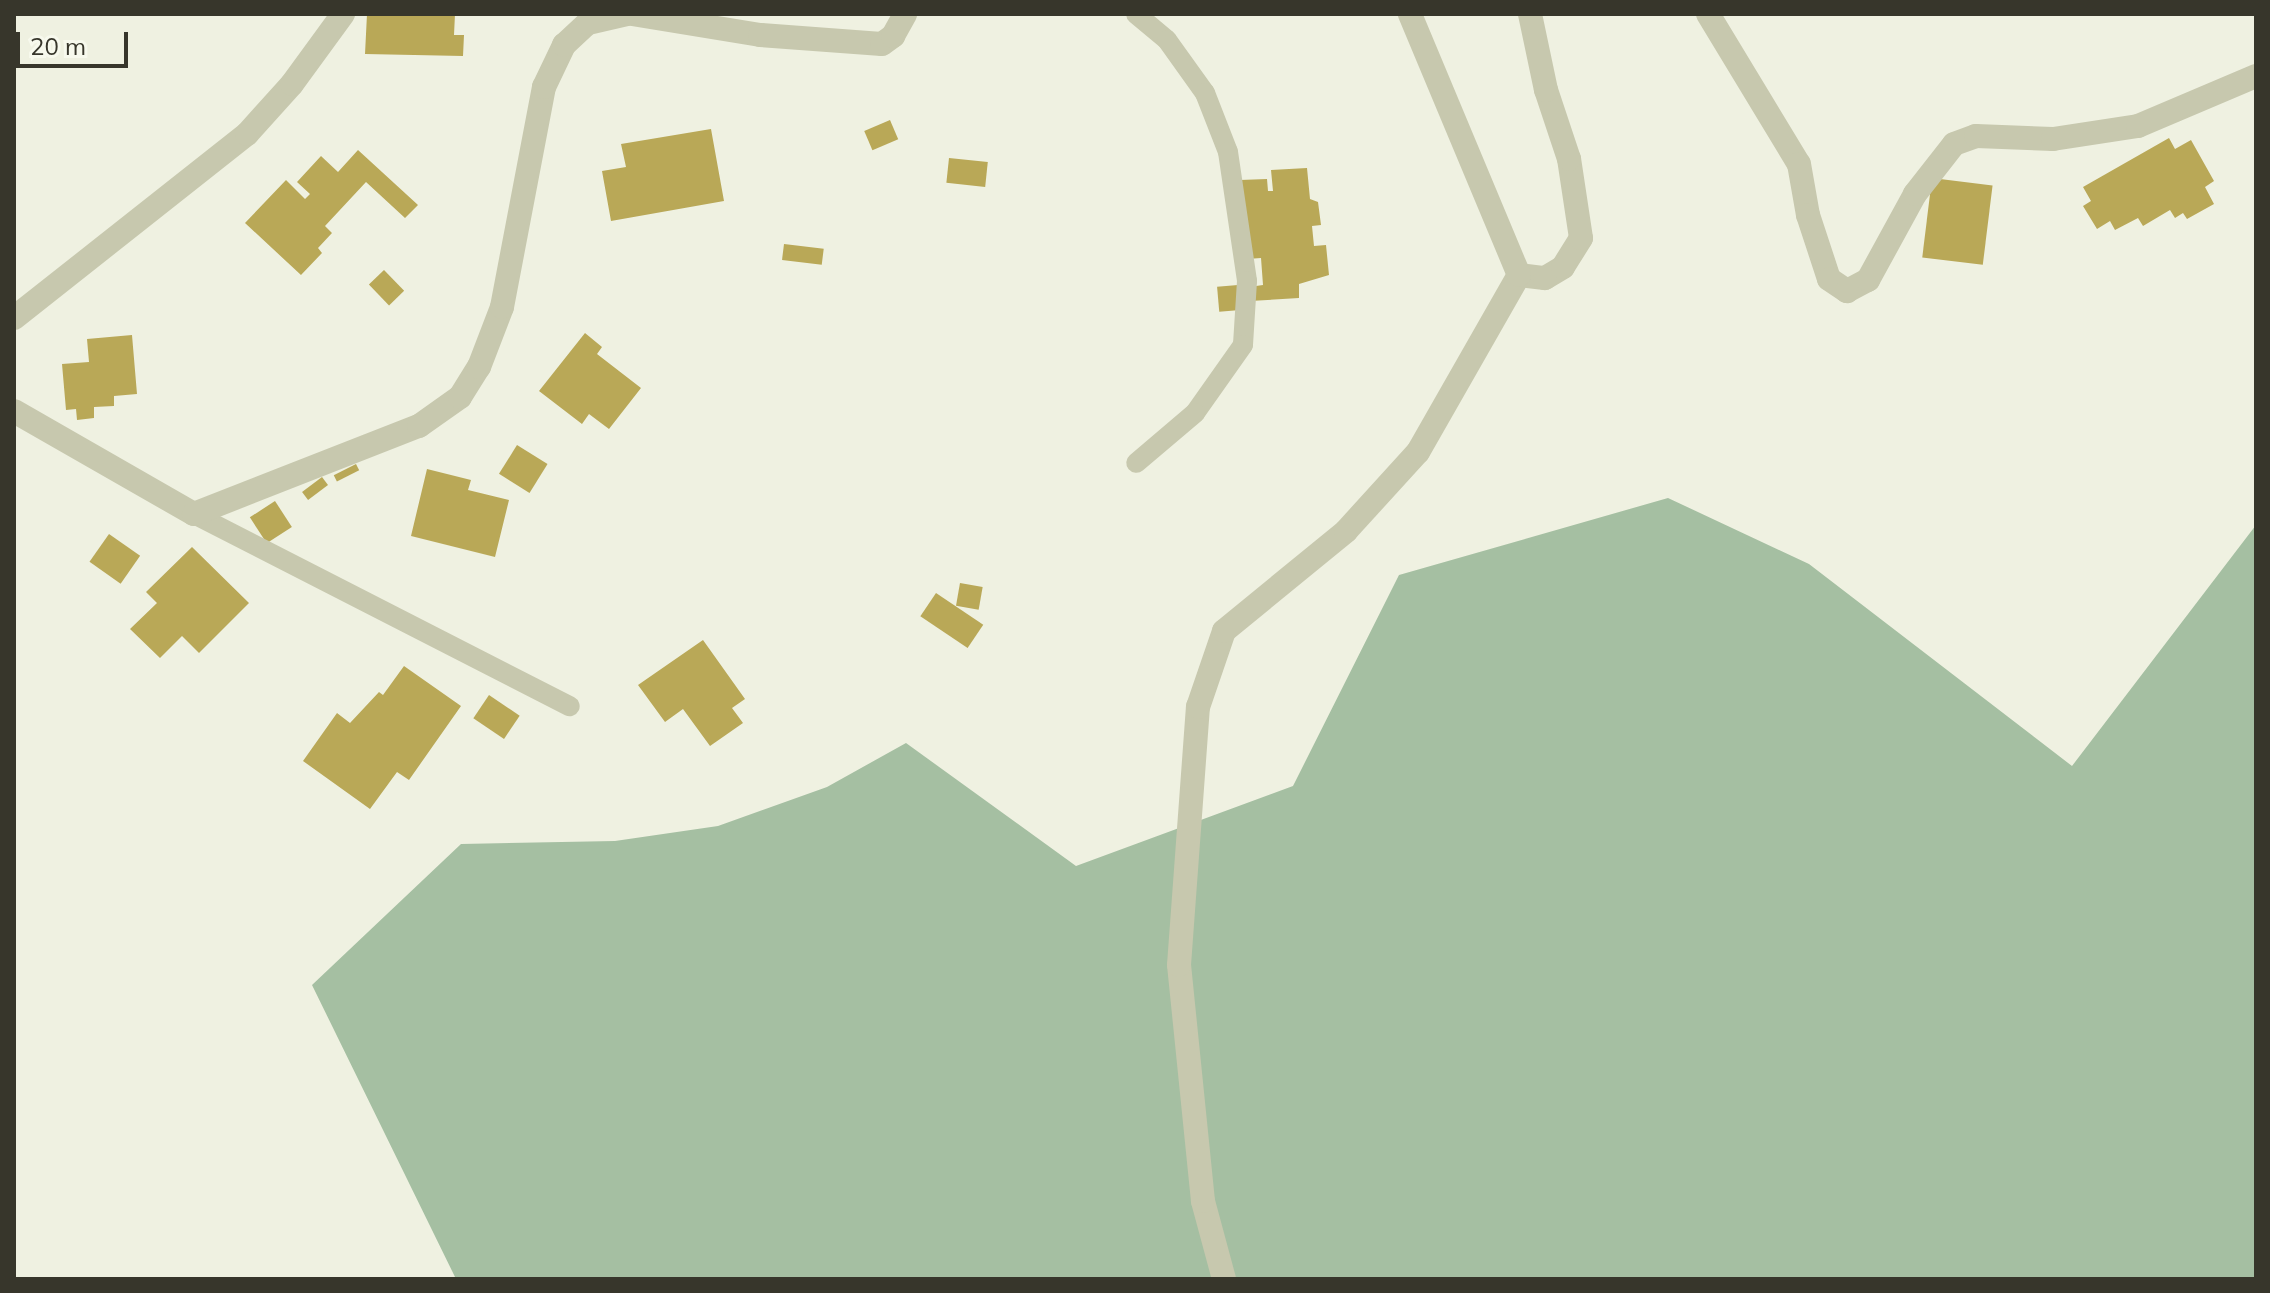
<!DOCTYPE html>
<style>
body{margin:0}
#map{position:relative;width:2270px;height:1293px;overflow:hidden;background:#eff1e1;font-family:Mulish,sans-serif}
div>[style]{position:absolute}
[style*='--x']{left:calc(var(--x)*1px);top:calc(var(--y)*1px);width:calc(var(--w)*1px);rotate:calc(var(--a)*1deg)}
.green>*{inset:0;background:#a5bfa2}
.building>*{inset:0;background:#b9a857;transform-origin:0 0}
.lane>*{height:20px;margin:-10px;padding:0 10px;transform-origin:10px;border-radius:10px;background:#c7c8ae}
.street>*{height:24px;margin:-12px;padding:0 12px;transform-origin:12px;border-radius:12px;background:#c7c8ae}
span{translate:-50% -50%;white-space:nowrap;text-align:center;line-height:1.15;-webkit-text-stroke:7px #f7f9ed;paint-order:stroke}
.frame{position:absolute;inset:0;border:16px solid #37362b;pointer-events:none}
.scale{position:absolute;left:16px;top:32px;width:112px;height:36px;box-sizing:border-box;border:4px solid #37362b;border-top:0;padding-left:10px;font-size:24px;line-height:28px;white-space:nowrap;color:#37362b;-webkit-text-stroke:6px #f7f9ed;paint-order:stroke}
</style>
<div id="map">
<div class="green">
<i style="clip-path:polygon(1668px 498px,1809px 564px,2072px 766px,2256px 525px,2256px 1279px,456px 1279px,312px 985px,461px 844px,615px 841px,718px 826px,827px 787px,906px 743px,1076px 866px,1293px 786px,1399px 575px)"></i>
</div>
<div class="building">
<i style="clip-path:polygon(367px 14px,455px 14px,454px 35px,464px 35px,463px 56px,365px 54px)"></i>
<i style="left:890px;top:120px;width:21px;height:28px;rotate:67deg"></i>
<i style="clip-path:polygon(711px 129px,724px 201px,611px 221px,602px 171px,626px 167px,621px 144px)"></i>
<i style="clip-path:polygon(2169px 138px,2175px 149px,2191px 140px,2214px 181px,2205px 187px,2214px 204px,2187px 219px,2183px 213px,2175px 218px,2170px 210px,2143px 226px,2138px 218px,2115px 230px,2110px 221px,2097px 229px,2083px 206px,2091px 201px,2083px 187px)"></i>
<i style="clip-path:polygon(358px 150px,418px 205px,405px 218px,366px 182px,325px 226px,332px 233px,318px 248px,322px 253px,301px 275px,245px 223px,286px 180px,305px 199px,310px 194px,297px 182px,321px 156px,338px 172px)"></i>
<i style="left:949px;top:158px;width:39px;height:25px;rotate:6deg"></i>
<i style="clip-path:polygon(1307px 168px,1310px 199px,1318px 202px,1321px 225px,1312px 226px,1314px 246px,1326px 245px,1329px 275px,1299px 284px,1299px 298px,1250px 301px,1249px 287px,1263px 285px,1261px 258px,1247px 259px,1240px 180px,1267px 179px,1268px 191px,1273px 191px,1271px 170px)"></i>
<i style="left:1932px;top:178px;width:61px;height:80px;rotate:7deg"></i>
<i style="left:784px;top:244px;width:40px;height:16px;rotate:7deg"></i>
<i style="left:384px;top:270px;width:29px;height:21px;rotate:46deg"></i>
<i style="left:1238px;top:285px;width:25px;height:21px;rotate:85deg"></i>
<i style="clip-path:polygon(585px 333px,602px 347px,597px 354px,641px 388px,609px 429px,589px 414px,582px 424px,539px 391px)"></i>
<i style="clip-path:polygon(132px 335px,137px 394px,114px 396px,114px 406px,94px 407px,94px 418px,77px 420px,76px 409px,66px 410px,62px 364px,89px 362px,87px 339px)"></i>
<i style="left:517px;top:445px;width:36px;height:34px;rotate:32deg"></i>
<i style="left:356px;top:464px;width:7px;height:25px;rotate:63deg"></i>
<i style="clip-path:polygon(427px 469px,471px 480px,468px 490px,509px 500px,495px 557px,411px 536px)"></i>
<i style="left:322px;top:477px;width:10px;height:25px;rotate:53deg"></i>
<i style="left:275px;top:501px;width:31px;height:30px;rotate:57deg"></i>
<i style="left:109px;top:534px;width:38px;height:34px;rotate:35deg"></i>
<i style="clip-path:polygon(192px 547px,249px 603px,199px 653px,182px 636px,160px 658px,130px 629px,157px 603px,146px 592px)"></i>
<i style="left:960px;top:583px;width:23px;height:23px;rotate:10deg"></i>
<i style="left:936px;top:593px;width:57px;height:28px;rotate:34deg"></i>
<i style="clip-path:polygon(703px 640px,745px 699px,732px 708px,743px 723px,710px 746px,683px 709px,665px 722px,638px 685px)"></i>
<i style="clip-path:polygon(404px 666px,461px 706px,409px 780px,397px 772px,370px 809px,303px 761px,337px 713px,350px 723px,379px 692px,383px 695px)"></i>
<i style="left:489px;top:695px;width:37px;height:28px;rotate:34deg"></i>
</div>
<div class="lane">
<i style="--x:1136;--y:14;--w:40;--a:40"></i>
<i style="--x:1167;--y:40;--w:65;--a:54.4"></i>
<i style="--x:1205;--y:93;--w:63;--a:68.7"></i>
<i style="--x:1228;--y:152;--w:130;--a:81.6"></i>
<i style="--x:1247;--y:281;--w:64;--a:93.6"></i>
<i style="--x:1243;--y:345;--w:83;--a:125.2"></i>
<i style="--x:1195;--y:413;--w:77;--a:139.7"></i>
<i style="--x:194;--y:514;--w:422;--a:27.1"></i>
</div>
<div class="street">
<i style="--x:632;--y:14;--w:130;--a:9.3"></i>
<i style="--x:760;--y:35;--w:122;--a:4.2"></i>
<i style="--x:882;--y:44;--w:14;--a:-36"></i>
<i style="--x:893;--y:36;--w:25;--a:-61"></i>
<i style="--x:1708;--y:14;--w:175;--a:58.8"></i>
<i style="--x:1799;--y:164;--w:52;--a:80"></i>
<i style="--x:1808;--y:215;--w:67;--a:71.8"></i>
<i style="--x:1829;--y:279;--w:22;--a:34"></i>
<i style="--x:1847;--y:291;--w:24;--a:-28"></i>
<i style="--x:1868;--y:280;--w:98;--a:-61.3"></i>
<i style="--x:1915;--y:194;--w:63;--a:-52"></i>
<i style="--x:1954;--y:144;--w:23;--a:-20"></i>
<i style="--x:1976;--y:136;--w:77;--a:2.2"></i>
<i style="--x:2053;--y:139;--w:86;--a:-8.7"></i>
<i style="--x:2138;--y:126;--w:128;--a:-23"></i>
<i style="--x:1519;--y:275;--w:26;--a:7"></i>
<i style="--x:1545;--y:278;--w:21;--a:-31"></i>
<i style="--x:1563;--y:267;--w:34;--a:-58"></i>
<i style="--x:1581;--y:238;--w:80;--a:-98.6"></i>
<i style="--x:1569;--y:159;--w:73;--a:-108.4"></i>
<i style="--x:1546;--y:90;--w:78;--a:-101.9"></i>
<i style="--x:14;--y:318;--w:297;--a:-38.3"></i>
<i style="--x:247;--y:134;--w:67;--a:-48"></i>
<i style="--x:292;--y:84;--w:87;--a:-53.9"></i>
<i style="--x:14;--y:411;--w:207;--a:29.8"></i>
<i style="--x:194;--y:514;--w:242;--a:-21.4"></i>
<i style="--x:419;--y:426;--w:50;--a:-35.3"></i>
<i style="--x:460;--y:397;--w:36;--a:-58"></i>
<i style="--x:479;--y:367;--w:64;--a:-69"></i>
<i style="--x:502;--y:307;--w:224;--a:-79.2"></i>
<i style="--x:544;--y:87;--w:47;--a:-64.5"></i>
<i style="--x:564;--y:45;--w:33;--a:-43"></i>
<i style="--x:588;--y:23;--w:40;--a:-13"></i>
<i style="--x:1224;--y:1279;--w:81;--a:-105.1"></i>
<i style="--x:1203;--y:1201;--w:237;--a:-95.8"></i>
<i style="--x:1179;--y:965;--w:259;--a:-85.8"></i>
<i style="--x:1198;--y:707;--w:80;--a:-71.1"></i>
<i style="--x:1224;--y:631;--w:158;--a:-39.3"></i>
<i style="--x:1346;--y:531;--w:107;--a:-47.7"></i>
<i style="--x:1418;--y:452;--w:204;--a:-60.3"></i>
<i style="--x:1519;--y:275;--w:283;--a:-112.7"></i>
</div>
<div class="frame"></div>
<div class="scale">20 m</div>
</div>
